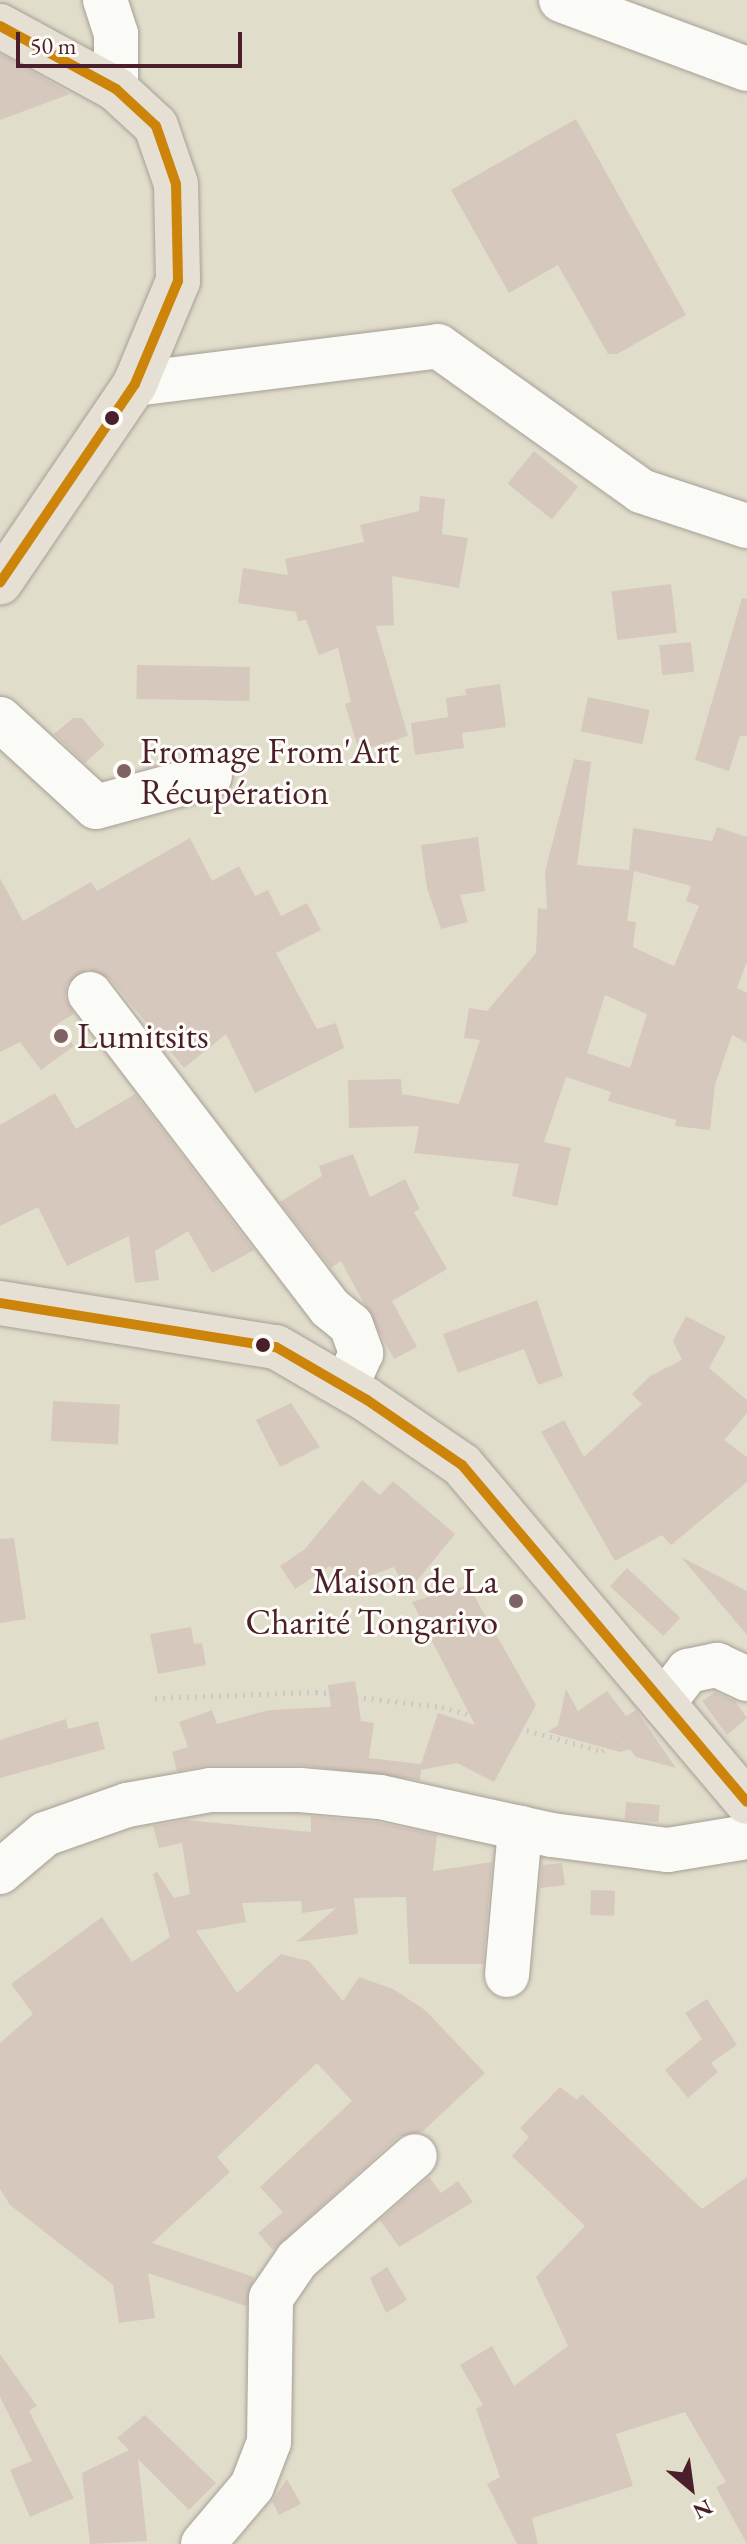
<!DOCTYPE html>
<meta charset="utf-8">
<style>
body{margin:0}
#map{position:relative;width:747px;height:2544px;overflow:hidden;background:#e1ddcb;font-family:"EB Garamond",serif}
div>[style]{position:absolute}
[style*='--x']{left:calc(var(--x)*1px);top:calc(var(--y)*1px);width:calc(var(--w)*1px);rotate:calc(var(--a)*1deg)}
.building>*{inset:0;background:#d7c8be;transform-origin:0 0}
.path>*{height:5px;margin-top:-2.5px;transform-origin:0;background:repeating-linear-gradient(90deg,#ccc8c5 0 2px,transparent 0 8px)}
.roads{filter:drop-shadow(0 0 2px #a79f96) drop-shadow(0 0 2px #a79f96)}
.minor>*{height:44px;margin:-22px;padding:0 22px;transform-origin:22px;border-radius:22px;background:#fafaf7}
.major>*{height:44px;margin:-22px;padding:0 22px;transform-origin:22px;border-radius:22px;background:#e6e0d4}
.bus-1>*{height:10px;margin:-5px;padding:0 5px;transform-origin:5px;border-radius:5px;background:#cc840b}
.dots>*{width:22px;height:22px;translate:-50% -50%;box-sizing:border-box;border:4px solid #fdfcf7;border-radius:50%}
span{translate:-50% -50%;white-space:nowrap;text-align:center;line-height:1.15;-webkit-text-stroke:6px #fdfcf7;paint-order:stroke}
.poi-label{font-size:36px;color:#4a1f2b}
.left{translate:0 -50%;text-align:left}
.right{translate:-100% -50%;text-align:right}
.north{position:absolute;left:651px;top:2448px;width:80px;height:80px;-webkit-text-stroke:6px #fdfcf7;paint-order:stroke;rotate:151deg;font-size:22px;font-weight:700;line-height:32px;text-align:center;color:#4a1f2b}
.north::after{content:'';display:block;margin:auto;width:28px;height:36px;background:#4a1f2b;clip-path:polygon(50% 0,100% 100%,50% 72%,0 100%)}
.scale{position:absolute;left:16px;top:32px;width:226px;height:36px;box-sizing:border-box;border:4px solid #4a1f2b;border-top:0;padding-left:10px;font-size:24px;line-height:28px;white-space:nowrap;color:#4a1f2b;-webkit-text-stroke:6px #fdfcf7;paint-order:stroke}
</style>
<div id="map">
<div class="building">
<i style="clip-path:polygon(0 54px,54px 84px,70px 94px,0 120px)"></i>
<i style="clip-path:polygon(576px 119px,686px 315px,617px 354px,608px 354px,558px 265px,509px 293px,451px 190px)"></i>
<i style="left:534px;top:451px;width:57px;height:42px;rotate:39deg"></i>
<i style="clip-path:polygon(420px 496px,445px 499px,442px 534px,468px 538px,459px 588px,392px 576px,394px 625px,376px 626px,408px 736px,359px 751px,345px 704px,351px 702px,338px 648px,319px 655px,306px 620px,298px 621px,296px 612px,238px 603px,243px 568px,288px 575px,285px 559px,364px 542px,360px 525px,419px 511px)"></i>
<i style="left:671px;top:584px;width:49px;height:60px;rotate:83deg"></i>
<i style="clip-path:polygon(742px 598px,747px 599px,747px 736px,740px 736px,729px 771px,695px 760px)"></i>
<i style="left:691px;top:642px;width:30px;height:32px;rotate:84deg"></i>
<i style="left:137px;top:665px;width:113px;height:34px;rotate:1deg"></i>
<i style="clip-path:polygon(500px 684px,506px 727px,462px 733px,464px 748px,415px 755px,411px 723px,448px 717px,446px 698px,466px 695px,465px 689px)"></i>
<i style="left:588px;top:697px;width:63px;height:35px;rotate:12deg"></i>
<i style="clip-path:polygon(73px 718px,82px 718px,105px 745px,85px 763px,54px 734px)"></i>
<i style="clip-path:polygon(evenodd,574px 759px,591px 762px,577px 865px,629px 870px,633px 828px,712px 841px,717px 827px,747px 837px,747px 962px,737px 988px,747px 993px,747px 1043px,732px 1035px,715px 1085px,710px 1130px,675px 1126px,676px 1120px,608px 1101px,611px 1092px,566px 1077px,544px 1142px,571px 1148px,557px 1206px,512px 1196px,519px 1164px,414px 1153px,419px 1126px,349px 1128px,348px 1080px,401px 1079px,402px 1094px,459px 1104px,480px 1040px,464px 1038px,469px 1008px,487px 1011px,536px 953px,538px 908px,547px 909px,545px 872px,574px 759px,634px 871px,691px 886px,686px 901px,699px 906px,674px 966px,633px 947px,636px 922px,627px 921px,634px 871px,574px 759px,605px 995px,647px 1014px,630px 1068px,587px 1053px,605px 995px)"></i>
<i style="clip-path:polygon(478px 837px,485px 891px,460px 895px,468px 922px,441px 929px,427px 888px,421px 845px)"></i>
<i style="clip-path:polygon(190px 838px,212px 881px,239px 866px,255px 896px,268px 890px,281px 916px,307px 903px,321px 930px,276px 953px,317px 1029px,336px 1023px,344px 1048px,255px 1093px,226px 1034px,184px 1068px,110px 979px,88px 969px,67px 984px,65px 998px,74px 1014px,57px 1024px,74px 1046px,41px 1070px,20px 1042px,0 1052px,0 878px,23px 921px,91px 882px,97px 891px)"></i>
<i style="clip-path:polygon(55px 1093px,76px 1129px,135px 1094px,254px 1250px,212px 1273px,188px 1231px,155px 1251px,159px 1280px,135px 1283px,129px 1236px,67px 1266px,38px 1207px,0 1226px,0 1125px)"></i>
<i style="clip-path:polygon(353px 1154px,370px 1197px,405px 1179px,420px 1209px,414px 1212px,447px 1269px,392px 1301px,417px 1347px,394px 1359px,341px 1261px,331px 1268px,280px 1202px,322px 1176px,319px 1166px)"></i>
<i style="clip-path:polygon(537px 1300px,563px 1376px,538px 1385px,524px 1349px,458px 1373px,443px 1334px)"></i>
<i style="clip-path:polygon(686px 1316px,726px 1337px,709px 1368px,747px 1400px,747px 1413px,724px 1440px,747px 1457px,747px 1482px,671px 1545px,662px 1535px,615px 1561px,541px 1432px,564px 1420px,584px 1457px,642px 1404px,632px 1394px,650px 1376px,682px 1360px,673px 1341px)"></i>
<i style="left:53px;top:1401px;width:67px;height:40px;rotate:3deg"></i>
<i style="clip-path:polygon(291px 1403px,320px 1447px,280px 1467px,256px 1420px)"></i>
<i style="clip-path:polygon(362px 1480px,380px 1495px,393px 1481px,455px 1534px,407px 1593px,394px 1567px,350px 1583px,330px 1566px,295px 1589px,280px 1566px,305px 1549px)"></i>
<i style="clip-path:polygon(14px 1538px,26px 1619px,0 1623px,0 1539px)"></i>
<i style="clip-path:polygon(681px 1557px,747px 1591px,747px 1635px)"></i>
<i style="left:627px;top:1568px;width:73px;height:25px;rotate:43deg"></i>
<i style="clip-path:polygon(468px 1585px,536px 1705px,494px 1782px,457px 1763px,421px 1770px,420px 1780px,300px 1765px,210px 1765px,177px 1771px,172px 1752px,188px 1747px,179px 1722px,212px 1710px,217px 1724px,269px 1710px,331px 1707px,328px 1685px,355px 1681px,361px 1721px,374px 1723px,369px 1758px,421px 1764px,438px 1713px,475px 1725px,412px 1602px)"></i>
<i style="clip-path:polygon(191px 1627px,194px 1644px,202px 1643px,206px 1665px,158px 1674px,150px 1634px)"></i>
<i style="clip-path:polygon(566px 1689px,578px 1711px,607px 1691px,626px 1716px,636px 1710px,676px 1768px,636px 1757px,630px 1749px,620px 1752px,548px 1732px,558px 1725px)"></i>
<i style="clip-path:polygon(715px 1692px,735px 1701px,747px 1718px,727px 1735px,702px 1701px)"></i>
<i style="clip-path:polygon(66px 1719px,68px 1729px,98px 1721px,105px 1749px,0 1778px,0 1740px)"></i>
<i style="left:626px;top:1802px;width:34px;height:17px;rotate:5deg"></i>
<i style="clip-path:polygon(311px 1816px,376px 1822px,437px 1835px,433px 1871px,492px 1862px,483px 1964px,409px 1964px,406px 1897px,354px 1898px,358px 1934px,296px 1942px,336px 1908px,302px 1913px,301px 1901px,242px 1903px,246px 1922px,196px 1931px,237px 1993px,281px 1954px,309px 1961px,343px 2001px,359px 1977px,393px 1989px,425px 2010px,485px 2073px,422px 2132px,398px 2137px,273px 2250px,258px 2233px,283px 2212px,260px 2187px,352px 2101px,317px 2063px,217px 2157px,230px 2172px,152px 2243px,254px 2277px,246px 2306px,148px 2273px,155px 2318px,119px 2323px,113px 2285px,10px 2205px,0 2189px,0 2043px,33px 2014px,11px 1984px,102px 1917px,132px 1962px,170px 1937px,153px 1874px,157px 1872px,174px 1898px,190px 1894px,182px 1843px,159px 1848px,153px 1826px,186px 1820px,311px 1832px)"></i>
<i style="clip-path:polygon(562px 1863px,565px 1885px,540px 1888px,542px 1865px)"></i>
<i style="left:591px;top:1890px;width:24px;height:25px;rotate:2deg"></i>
<i style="clip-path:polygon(707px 1999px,737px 2045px,711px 2063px,718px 2072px,688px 2098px,665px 2070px,702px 2039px,685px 2013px)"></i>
<i style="clip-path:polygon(560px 2087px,577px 2100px,582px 2094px,702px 2209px,747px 2177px,747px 2544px,716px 2487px,726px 2482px,685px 2412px,616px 2434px,633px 2486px,532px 2518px,538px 2544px,517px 2544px,487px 2484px,500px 2477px,476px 2409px,483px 2405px,460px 2365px,492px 2346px,514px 2386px,568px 2346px,536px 2277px,585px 2226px,512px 2156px,529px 2137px,520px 2128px)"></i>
<i style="clip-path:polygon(429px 2177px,441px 2193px,458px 2181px,473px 2202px,399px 2247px,380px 2220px)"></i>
<i style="clip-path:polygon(387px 2267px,407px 2300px,386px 2313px,370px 2278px)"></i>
<i style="clip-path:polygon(0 2354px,37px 2406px,29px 2411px,74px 2498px,30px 2517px,10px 2470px,32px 2461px,0 2397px)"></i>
<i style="clip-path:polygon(145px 2415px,216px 2483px,189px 2510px,138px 2459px,147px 2541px,90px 2544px,82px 2473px,129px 2450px,117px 2438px)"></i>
<i style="clip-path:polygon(287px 2479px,301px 2504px,279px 2515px,272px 2501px)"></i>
</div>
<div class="path">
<i style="--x:155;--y:1698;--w:161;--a:-2.1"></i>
<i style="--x:316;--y:1692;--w:127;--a:6.8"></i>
<i style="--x:442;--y:1707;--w:166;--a:15.4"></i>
<i style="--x:602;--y:1751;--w:41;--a:-34.1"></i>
</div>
<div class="roads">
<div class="minor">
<i style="--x:105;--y:0;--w:36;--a:72"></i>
<i style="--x:116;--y:34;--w:55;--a:90"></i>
<i style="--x:561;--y:0;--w:198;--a:20.4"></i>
<i style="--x:135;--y:384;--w:305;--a:-7.1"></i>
<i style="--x:438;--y:346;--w:249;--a:35.5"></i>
<i style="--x:641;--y:491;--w:112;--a:18.3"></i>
<i style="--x:0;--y:719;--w:130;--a:42.5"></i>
<i style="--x:96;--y:807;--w:118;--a:-15.2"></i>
<i style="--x:90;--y:994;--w:395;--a:52.6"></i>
<i style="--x:330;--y:1308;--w:27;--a:39"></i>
<i style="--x:351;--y:1325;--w:30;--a:70"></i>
<i style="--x:361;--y:1353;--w:37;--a:114"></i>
<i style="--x:663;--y:1703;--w:41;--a:-52"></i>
<i style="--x:688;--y:1671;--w:30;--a:-12"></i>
<i style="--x:717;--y:1665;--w:33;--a:25"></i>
<i style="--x:0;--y:1872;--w:59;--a:-40.2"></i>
<i style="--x:45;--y:1834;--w:87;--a:-19.5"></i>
<i style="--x:127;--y:1805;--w:84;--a:-10.2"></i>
<i style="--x:210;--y:1790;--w:90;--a:0"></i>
<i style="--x:300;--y:1790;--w:80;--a:5"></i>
<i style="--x:380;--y:1797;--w:176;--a:12.5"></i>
<i style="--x:552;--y:1835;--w:117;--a:7.4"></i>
<i style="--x:668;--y:1850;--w:80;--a:-9.3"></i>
<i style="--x:507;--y:1975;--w:148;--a:-84.9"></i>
<i style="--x:203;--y:2544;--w:76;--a:-49.8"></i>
<i style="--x:252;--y:2486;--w:47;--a:-68.9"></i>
<i style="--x:269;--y:2442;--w:144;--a:-89.2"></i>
<i style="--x:271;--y:2298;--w:46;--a:-55.6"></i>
<i style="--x:297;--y:2260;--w:157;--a:-41.4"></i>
</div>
<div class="major">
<i style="--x:0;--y:26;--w:132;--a:28.5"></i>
<i style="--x:116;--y:89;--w:54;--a:42.8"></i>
<i style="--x:156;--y:126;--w:61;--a:71"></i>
<i style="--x:176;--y:184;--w:97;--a:88.8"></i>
<i style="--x:178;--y:281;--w:112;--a:112.7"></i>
<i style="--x:135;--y:384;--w:240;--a:124.2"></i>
<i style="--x:0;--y:1303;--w:279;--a:9.1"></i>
<i style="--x:276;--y:1347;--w:105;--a:30.2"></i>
<i style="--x:367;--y:1400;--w:115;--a:34.4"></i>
<i style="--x:462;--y:1465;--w:441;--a:49.8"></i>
</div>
</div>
<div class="bus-1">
<i style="--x:0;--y:26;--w:132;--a:28.5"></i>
<i style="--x:116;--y:89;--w:54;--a:42.8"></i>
<i style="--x:156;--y:126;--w:61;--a:71"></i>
<i style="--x:176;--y:184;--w:97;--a:88.8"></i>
<i style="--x:178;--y:281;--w:112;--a:112.7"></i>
<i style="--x:135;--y:384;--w:240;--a:124.2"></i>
<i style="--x:0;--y:1303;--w:279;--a:9.1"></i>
<i style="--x:276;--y:1347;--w:105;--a:30.2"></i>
<i style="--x:367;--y:1400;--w:115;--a:34.4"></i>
<i style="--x:462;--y:1465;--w:441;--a:49.8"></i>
</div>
<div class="dots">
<i style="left:112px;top:418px;background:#4a1f2b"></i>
<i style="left:124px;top:771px;background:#7f6263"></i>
<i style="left:61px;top:1036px;background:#7f6263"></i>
<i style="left:263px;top:1345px;background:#4a1f2b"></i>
<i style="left:516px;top:1601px;background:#7f6263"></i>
</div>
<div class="poi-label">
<span class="left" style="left:140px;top:771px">Fromage From'Art<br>Récupération</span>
<span class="left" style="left:77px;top:1036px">Lumitsits</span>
<span class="right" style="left:498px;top:1601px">Maison de La<br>Charité Tongarivo</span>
</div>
<div class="north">N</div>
<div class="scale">50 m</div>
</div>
